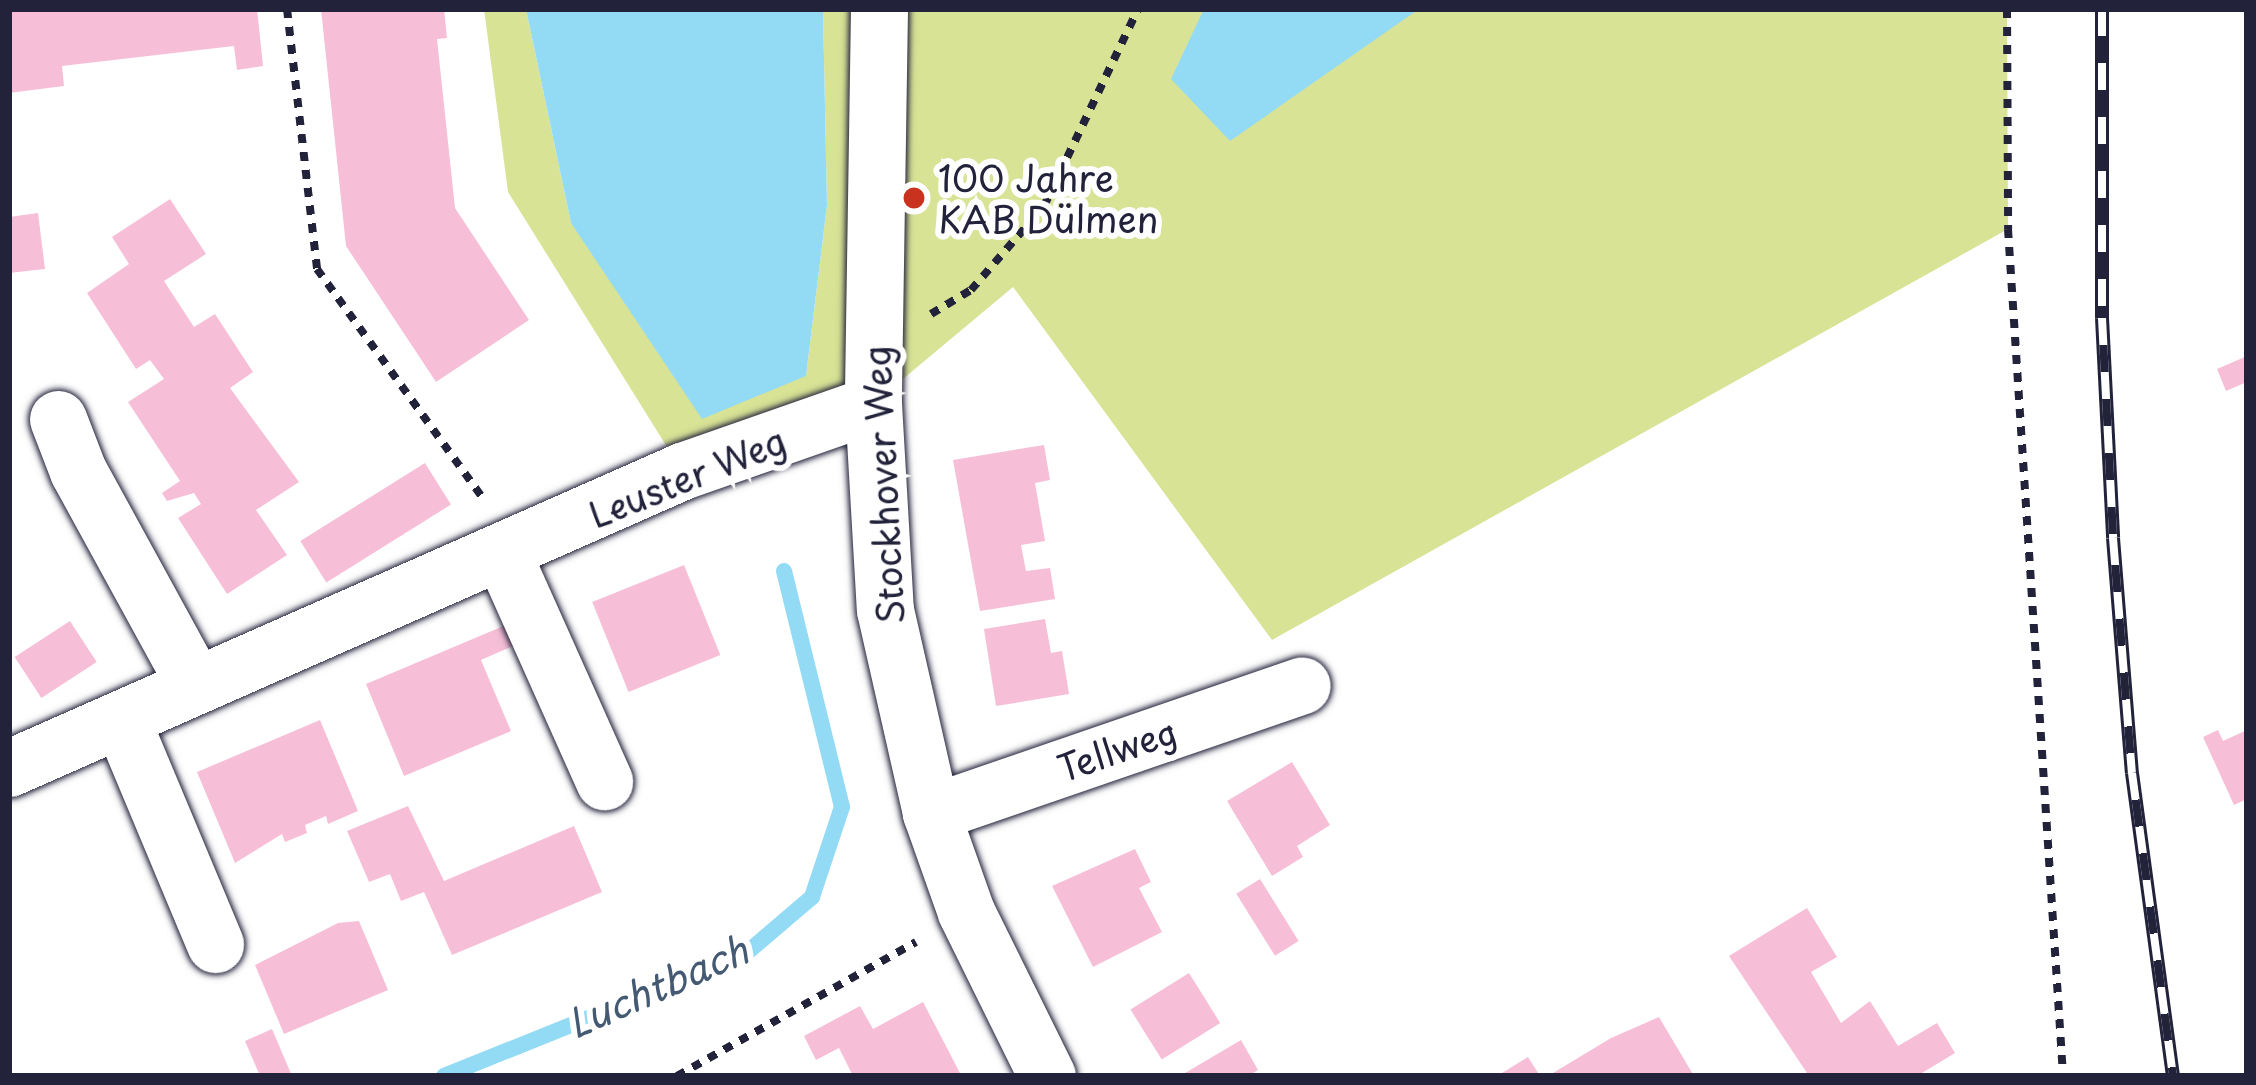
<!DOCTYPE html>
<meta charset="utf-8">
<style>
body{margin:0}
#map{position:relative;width:2256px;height:1085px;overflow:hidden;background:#fff;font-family:"Playpen Sans",sans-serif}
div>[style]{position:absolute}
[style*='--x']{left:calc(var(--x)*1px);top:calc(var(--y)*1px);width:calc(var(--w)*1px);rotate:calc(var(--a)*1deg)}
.green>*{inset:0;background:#d8e396}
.water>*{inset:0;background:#93dbf5}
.stream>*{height:16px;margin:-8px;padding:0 8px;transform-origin:8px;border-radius:8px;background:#93dbf5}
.building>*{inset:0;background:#f7bfd7;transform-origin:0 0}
.path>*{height:8px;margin-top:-4px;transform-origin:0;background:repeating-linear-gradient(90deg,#22223b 0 9px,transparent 0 18px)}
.roads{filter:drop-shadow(0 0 3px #22223b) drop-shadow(0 0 3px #22223b)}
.minor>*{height:57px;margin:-28.5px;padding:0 28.5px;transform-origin:28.5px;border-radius:28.5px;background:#fff}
.rail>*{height:14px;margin-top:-7px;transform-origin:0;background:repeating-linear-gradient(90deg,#fff 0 27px,#22223b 0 54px);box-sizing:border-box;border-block:3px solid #22223b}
.dots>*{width:33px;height:33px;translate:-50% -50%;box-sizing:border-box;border:6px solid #fff;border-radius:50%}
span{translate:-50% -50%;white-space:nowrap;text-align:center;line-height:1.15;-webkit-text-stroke:12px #fff;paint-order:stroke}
.poi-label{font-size:36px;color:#22223b}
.left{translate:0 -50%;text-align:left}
.street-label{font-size:36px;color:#22223b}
.water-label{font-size:39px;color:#445a73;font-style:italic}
.frame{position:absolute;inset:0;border:12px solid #22223b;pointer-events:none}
</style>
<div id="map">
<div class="green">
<i style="clip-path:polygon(484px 9px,526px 9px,571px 223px,806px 376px,827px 205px,823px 9px,2007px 9px,2008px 229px,1272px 640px,1013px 287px,873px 404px,682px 471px,508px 192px)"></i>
</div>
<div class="water">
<i style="clip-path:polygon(526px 9px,823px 9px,827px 205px,806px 376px,702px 419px,571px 223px)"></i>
<i style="clip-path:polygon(1204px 9px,1419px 9px,1230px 141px,1171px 79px)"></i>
</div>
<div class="stream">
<i style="--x:444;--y:1076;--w:322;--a:-21.9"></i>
<i style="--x:743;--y:956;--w:91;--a:-40.5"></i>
<i style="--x:812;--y:897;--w:95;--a:-71.6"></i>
<i style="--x:842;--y:807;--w:243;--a:-103.8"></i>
</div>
<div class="building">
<i style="clip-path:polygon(9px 9px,257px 9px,263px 66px,237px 70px,234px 46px,62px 66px,64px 86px,9px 93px)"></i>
<i style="clip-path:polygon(321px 9px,444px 9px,447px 38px,437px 39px,455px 208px,529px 320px,436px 382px,346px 246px)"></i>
<i style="clip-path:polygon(170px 199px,206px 254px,164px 281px,194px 327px,215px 314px,253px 372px,230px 388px,299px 482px,256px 510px,287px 555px,227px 594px,178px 518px,201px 504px,194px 493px,167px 501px,162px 493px,180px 481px,128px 402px,164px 379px,150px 360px,136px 369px,87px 293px,129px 264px,112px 237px)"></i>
<i style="clip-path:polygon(38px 213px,45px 269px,9px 273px,9px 217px)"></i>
<i style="clip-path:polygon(2247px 356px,2247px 382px,2226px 391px,2217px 369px)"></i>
<i style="clip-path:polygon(1044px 445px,1050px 480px,1035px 483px,1045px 541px,1021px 545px,1026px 571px,1050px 568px,1055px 599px,980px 611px,953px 460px)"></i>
<i style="left:425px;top:463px;width:49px;height:147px;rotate:58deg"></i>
<i style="left:684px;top:565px;width:97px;height:99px;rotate:68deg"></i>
<i style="clip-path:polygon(1045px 619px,1051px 653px,1062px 651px,1069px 694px,996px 706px,984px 629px)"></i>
<i style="left:70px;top:621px;width:49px;height:66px;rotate:57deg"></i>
<i style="clip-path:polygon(513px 622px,522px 642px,481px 660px,511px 731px,404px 776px,366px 684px)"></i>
<i style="clip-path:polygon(320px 720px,358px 811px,328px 824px,326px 816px,305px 825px,307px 833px,285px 842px,282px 834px,235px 863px,197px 772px)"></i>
<i style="clip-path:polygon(2218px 730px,2223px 741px,2247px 730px,2247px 799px,2234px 805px,2203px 737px)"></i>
<i style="clip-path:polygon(1292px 762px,1330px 825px,1297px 846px,1303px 857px,1272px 876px,1227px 801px)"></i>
<i style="clip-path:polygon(408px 806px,444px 881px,574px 826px,602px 892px,452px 955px,424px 892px,401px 901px,390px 874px,369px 882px,347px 831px)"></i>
<i style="clip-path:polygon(1135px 849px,1151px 882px,1139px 888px,1162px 932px,1093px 967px,1052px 886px)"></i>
<i style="left:1260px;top:879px;width:73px;height:28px;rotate:58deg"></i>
<i style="clip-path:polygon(1807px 908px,1837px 957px,1811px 972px,1841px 1023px,1870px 1001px,1898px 1046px,1937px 1023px,1955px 1053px,1917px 1076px,1809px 1076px,1729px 956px)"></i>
<i style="clip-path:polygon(359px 921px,388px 990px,284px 1034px,255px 965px,338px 923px)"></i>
<i style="left:1189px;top:973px;width:59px;height:69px;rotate:58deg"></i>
<i style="clip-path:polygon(923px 1002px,960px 1073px,953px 1076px,853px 1076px,839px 1048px,816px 1060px,804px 1036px,860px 1006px,873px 1029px)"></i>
<i style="clip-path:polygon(1659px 1017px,1694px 1076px,1548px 1076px,1611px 1038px)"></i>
<i style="clip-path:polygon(272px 1029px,292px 1076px,260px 1076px,245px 1041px)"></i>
<i style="clip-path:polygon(1241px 1040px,1258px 1070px,1248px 1076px,1180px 1076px)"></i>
<i style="clip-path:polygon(1528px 1057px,1540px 1076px,1497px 1076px)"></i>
</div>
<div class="path">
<i style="--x:287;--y:9;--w:262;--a:83.4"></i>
<i style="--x:317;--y:269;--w:283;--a:54.1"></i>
<i style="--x:2007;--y:9;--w:220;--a:89.7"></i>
<i style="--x:2008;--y:229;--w:849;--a:86.28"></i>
<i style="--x:931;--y:314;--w:47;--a:-31"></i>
<i style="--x:971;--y:290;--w:111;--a:-49"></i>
<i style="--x:1044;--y:206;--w:218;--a:-64.5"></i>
<i style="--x:677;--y:1076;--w:274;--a:-29.3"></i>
</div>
<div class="roads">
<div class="minor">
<i style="--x:879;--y:9;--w:395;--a:90.9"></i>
<i style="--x:873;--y:404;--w:206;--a:86.7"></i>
<i style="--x:885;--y:610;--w:208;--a:77.2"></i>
<i style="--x:931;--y:813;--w:105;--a:70.5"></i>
<i style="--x:966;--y:912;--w:183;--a:63.7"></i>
<i style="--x:58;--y:419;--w:56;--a:69"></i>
<i style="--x:78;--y:471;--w:244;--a:61.3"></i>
<i style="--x:503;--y:555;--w:248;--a:65.9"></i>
<i style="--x:121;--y:719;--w:244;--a:67.3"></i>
<i style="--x:9;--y:768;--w:736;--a:-23.81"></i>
<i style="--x:682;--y:471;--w:202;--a:-19.3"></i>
<i style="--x:931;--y:813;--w:392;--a:-19"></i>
</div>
</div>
<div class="rail">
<i style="--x:2102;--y:9;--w:309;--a:90"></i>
<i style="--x:2102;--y:318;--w:220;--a:87.1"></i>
<i style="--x:2113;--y:538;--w:236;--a:85.4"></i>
<i style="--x:2132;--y:773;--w:306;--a:82.3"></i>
</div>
<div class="dots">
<i style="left:914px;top:198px;background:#c8321e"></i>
</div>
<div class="poi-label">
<span class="left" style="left:938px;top:198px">100 Jahre<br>KAB Dülmen</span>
</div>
<div class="street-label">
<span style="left:687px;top:477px;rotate:-22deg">Leuster Weg</span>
<span style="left:883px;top:485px;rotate:-93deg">Stockhover Weg</span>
<span style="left:1117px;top:749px;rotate:-19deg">Tellweg</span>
</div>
<div class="water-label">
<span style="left:657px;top:986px;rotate:-24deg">Luchtbach</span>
</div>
<div class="frame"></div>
</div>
